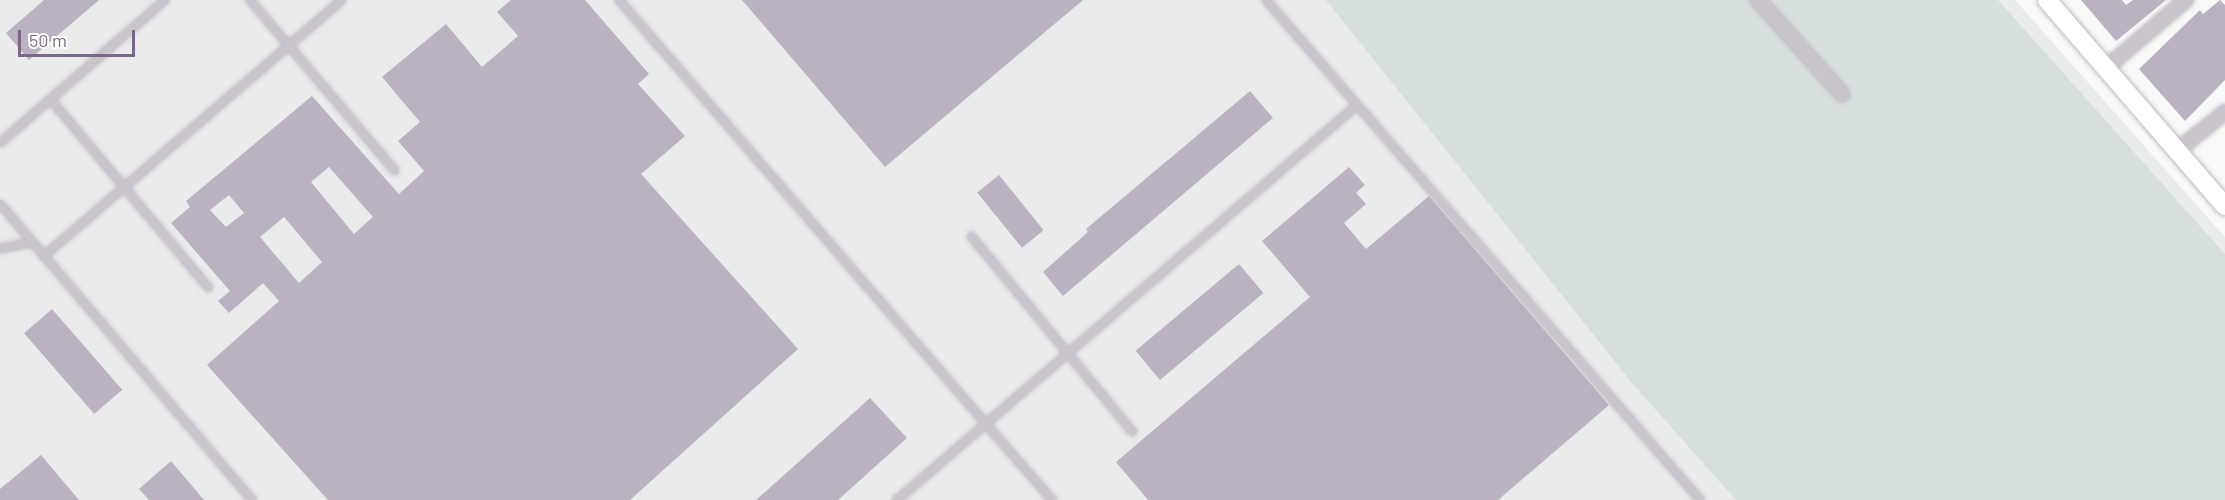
<!DOCTYPE html>
<style>
body{margin:0}
#map{position:relative;width:2225px;height:500px;overflow:hidden;background:#f8faf8;font-family:Barlow,sans-serif}
div>[style]{position:absolute}
[style*='--x']{left:calc(var(--x)*1px);top:calc(var(--y)*1px);width:calc(var(--w)*1px);rotate:calc(var(--a)*1deg)}
.built>*{inset:0;background:#eaebeb}
.green>*{inset:0;background:#d7dfdd}
.building>*{inset:0;background:#bab2c0;transform-origin:0 0}
.roads{filter:drop-shadow(0 0 2px #c0bac4) drop-shadow(0 0 2px #c0bac4)}
.lane>*{height:7px;margin:-3.5px;padding:0 3.5px;transform-origin:3.5px;border-radius:3.5px;background:#cac5cd}
.street>*{height:14px;margin:-7px;padding:0 7px;transform-origin:7px;border-radius:7px;background:#cac5cd}
.secondary>*{height:18px;margin:-9px;padding:0 9px;transform-origin:9px;border-radius:9px;background:#fff}
span{translate:-50% -50%;white-space:nowrap;text-align:center;line-height:1.15;-webkit-text-stroke:6px #fff;paint-order:stroke}
.scale{position:absolute;left:18px;top:30px;width:117px;height:27px;box-sizing:border-box;border:3px solid #7b6889;border-top:0;padding-left:8px;font-size:18px;line-height:21px;white-space:nowrap;color:#7b6889;-webkit-text-stroke:4px #fff;paint-order:stroke}
</style>
<div id="map">
<div class="built">
<i style="clip-path:polygon(0 0,2015px 0,2225px 237px,2225px 500px,0 500px)"></i>
</div>
<div class="green">
<i style="clip-path:polygon(1326px 0,1998px 0,2225px 254px,2225px 500px,1736px 500px,1632px 383px)"></i>
</div>
<div class="building">
<i style="clip-path:polygon(44px 0,99px 0,29px 60px,6px 33px)"></i>
<i style="clip-path:polygon(evenodd,511px 0,585px 0,649px 74px,638px 84px,685px 136px,641px 174px,798px 349px,630px 500px,328px 500px,207px 365px,279px 301px,263px 283px,229px 313px,218px 301px,230px 291px,171px 223px,190px 207px,186px 201px,312px 96px,399px 194px,424px 171px,398px 141px,420px 122px,382px 77px,446px 24px,482px 67px,518px 36px,497px 12px,511px 0,329px 167px,373px 217px,354px 234px,311px 182px,329px 167px,511px 0,229px 195px,244px 213px,226px 227px,210px 210px,229px 195px,511px 0,284px 217px,322px 262px,299px 283px,260px 237px,284px 217px)"></i>
<i style="clip-path:polygon(742px 0,1083px 0,885px 167px)"></i>
<i style="clip-path:polygon(2081px 0,2122px 0,2126px 5px,2133px 0,2166px 0,2116px 41px)"></i>
<i style="clip-path:polygon(2220px 0,2225px 5px,2225px 80px,2185px 121px,2139px 69px,2200px 10px,2203px 14px)"></i>
<i style="clip-path:polygon(1250px 91px,1273px 118px,1063px 296px,1043px 272px,1088px 232px,1086px 229px)"></i>
<i style="clip-path:polygon(1349px 167px,1365px 185px,1356px 193px,1366px 204px,1344px 223px,1366px 249px,1429px 196px,1609px 405px,1498px 500px,1148px 500px,1116px 462px,1310px 297px,1262px 241px)"></i>
<i style="left:999px;top:175px;width:71px;height:28px;rotate:51deg"></i>
<i style="left:1239px;top:264px;width:38px;height:135px;rotate:50deg"></i>
<i style="left:52px;top:309px;width:107px;height:37px;rotate:49deg"></i>
<i style="clip-path:polygon(870px 398px,907px 438px,838px 500px,756px 500px)"></i>
<i style="clip-path:polygon(41px 455px,79px 500px,0 500px,0 489px)"></i>
<i style="clip-path:polygon(171px 461px,204px 500px,149px 500px,139px 489px)"></i>
</div>
<div class="roads">
<div class="lane">
<i style="--x:250;--y:0;--w:223;--a:49.7"></i>
<i style="--x:619;--y:0;--w:661;--a:49.11"></i>
<i style="--x:1266;--y:0;--w:662;--a:49.04"></i>
<i style="--x:51;--y:100;--w:244;--a:50"></i>
<i style="--x:0;--y:142;--w:217;--a:-40.9"></i>
<i style="--x:0;--y:204;--w:389;--a:49.6"></i>
<i style="--x:971;--y:236;--w:253;--a:50.5"></i>
<i style="--x:0;--y:248;--w:32;--a:-11"></i>
<i style="--x:43;--y:256;--w:393;--a:-40.7"></i>
<i style="--x:896;--y:500;--w:606;--a:-40.65"></i>
</div>
<div class="street">
<i style="--x:1758;--y:0;--w:126;--a:48.2"></i>
<i style="--x:2106;--y:68;--w:105;--a:-40.4"></i>
<i style="--x:2177;--y:151;--w:62;--a:-39.1"></i>
</div>
<div class="secondary">
<i style="--x:2047;--y:0;--w:272;--a:49.2"></i>
</div>
</div>
<div class="scale">50 m</div>
</div>
